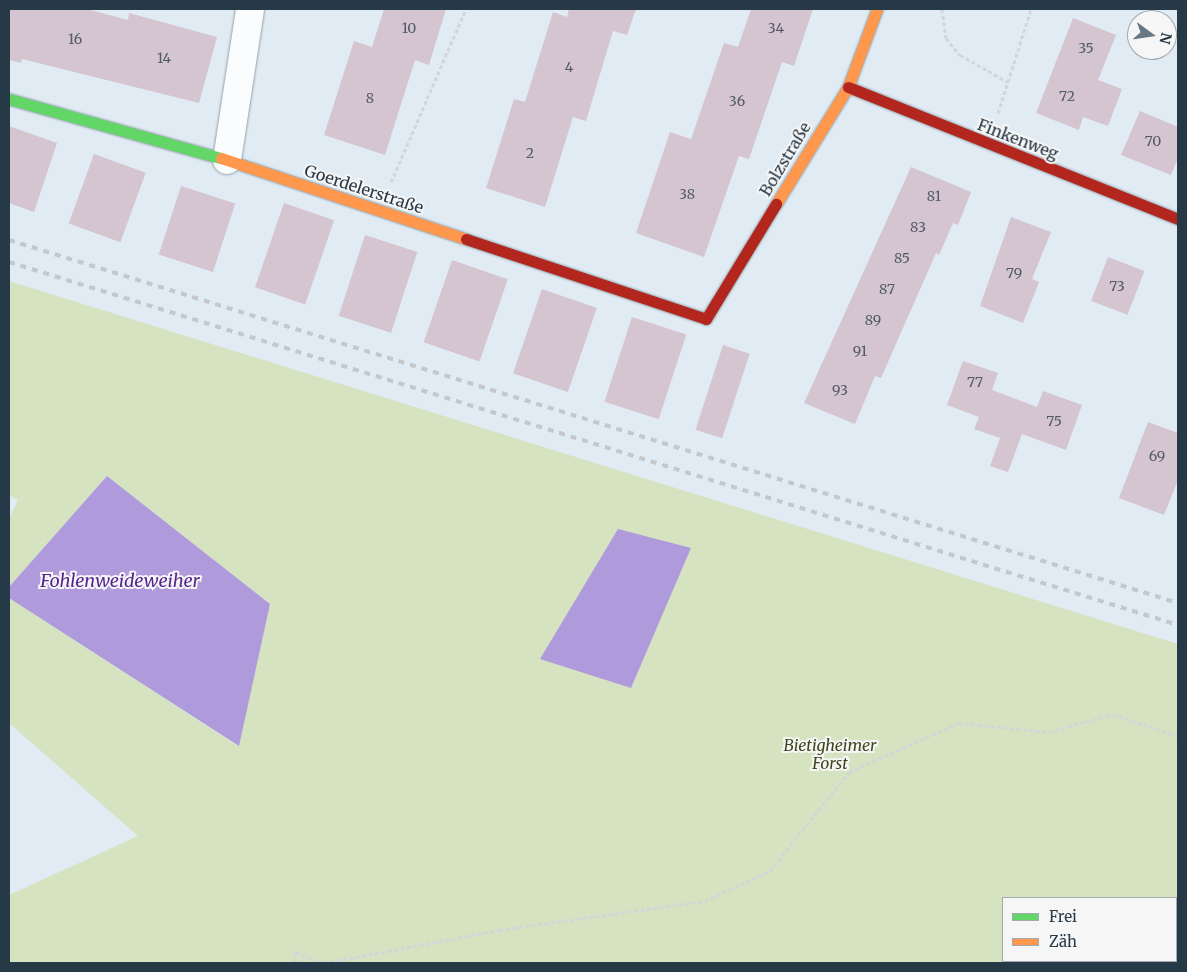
<!DOCTYPE html>
<meta charset="utf-8">
<style>
body{margin:0}
#map{position:relative;width:1187px;height:972px;overflow:hidden;background:#e1ebf3;font-family:Merriweather,serif}
div>[style]{position:absolute}
[style*='--x']{left:calc(var(--x)*1px);top:calc(var(--y)*1px);width:calc(var(--w)*1px);rotate:calc(var(--a)*1deg)}
.green>*{inset:0;background:#d5e3c0}
.water>*{inset:0;background:#af9bdc}
.building>*{inset:0;background:#d5c5d0;transform-origin:0 0}
.path>*{height:3px;margin-top:-1.5px;transform-origin:0;background:repeating-linear-gradient(90deg,#d3d6d9 0 4px,transparent 0 6.5px)}
.roads{filter:drop-shadow(0 0 1px #93a1aa) drop-shadow(0 0 1px #93a1aa)}
.street>*{height:28px;margin:-14px;padding:0 14px;transform-origin:14px;border-radius:14px;background:#fafcfd}
.fast>*{height:11px;margin:-5.5px;padding:0 5.5px;transform-origin:5.5px;border-radius:5.5px;background:#63d668}
.slow>*{height:11px;margin:-5.5px;padding:0 5.5px;transform-origin:5.5px;border-radius:5.5px;background:#ff974d}
.jam>*{height:11px;margin:-5.5px;padding:0 5.5px;transform-origin:5.5px;border-radius:5.5px;background:#b3261e}
.rail>*{height:4px;margin-top:-2px;transform-origin:0;background:repeating-linear-gradient(90deg,#c5c8cb 0 6px,transparent 0 12px)}
span{translate:-50% -50%;white-space:nowrap;text-align:center;line-height:1.15;-webkit-text-stroke:4px #f6f6f6;paint-order:stroke}
.number-label{font-size:14px;color:#515c69}
.number-label span{-webkit-text-stroke-width:0}
.street-label{font-size:16px;color:#253947}
.park-label{font-size:16px;color:#3e471c;font-style:italic}
.water-label{font-size:18px;color:#572690;font-style:italic}
.frame{position:absolute;inset:0;border:10px solid #253947;pointer-events:none}
.legend{position:absolute;left:1002px;top:897px;width:175px;height:65px;box-sizing:border-box;background:#f6f6f6;border:1px solid #a2aab0;margin:0;padding:6px 9px;list-style:none;font-size:15px;color:#253947}
.legend li{display:flex;align-items:center;gap:10px;height:25px}
.legend b{width:25px;border:1px solid #a2aab0}
.north{position:absolute;left:1127px;top:10px;width:50px;height:50px;box-sizing:border-box;background:#f6f6f6;border:1px solid #a2aab0;border-radius:50%;rotate:104deg;font-size:14px;font-weight:700;line-height:20px;text-align:center;color:#253947}
.north::after{content:'';display:block;margin:auto;width:18px;height:22px;background:#677783;clip-path:polygon(50% 0,100% 100%,50% 72%,0 100%)}
</style>
<div id="map">
<div class="green">
<i style="clip-path:polygon(evenodd,9px 281px,1178px 644px,1178px 963px,9px 963px,9px 895px,138px 836px,9px 723px,9px 598px,238px 746px,270px 604px,107px 476px,9px 587px,9px 519px,18px 500px,9px 495px,9px 281px,1003px 898px,1176px 898px,1176px 961px,1003px 961px,1003px 898px)"></i>
</div>
<div class="water">
<i style="clip-path:polygon(107px 476px,270px 604px,239px 746px,9px 598px,9px 587px)"></i>
<i style="clip-path:polygon(618px 529px,691px 548px,631px 688px,540px 659px)"></i>
</div>
<div class="building">
<i style="clip-path:polygon(9px 9px,87px 9px,128px 20px,129px 13px,217px 37px,199px 103px,22px 59px,21px 63px,9px 60px)"></i>
<i style="clip-path:polygon(384px 9px,446px 9px,429px 65px,415px 60px,385px 155px,324px 135px,354px 41px,372px 47px)"></i>
<i style="clip-path:polygon(569px 9px,636px 9px,627px 35px,613px 31px,586px 121px,573px 117px,545px 207px,486px 188px,514px 99px,525px 102px,553px 12px,567px 17px)"></i>
<i style="clip-path:polygon(751px 9px,813px 9px,794px 66px,782px 62px,749px 159px,739px 156px,704px 257px,636px 233px,670px 132px,691px 139px,724px 43px,738px 47px)"></i>
<i style="clip-path:polygon(1073px 18px,1116px 35px,1098px 80px,1122px 89px,1108px 126px,1083px 117px,1079px 130px,1036px 113px)"></i>
<i style="clip-path:polygon(1140px 111px,1178px 127px,1178px 158px,1171px 175px,1121px 155px)"></i>
<i style="clip-path:polygon(9px 126px,57px 143px,34px 212px,9px 203px)"></i>
<i style="left:94px;top:154px;width:55px;height:74px;rotate:20deg"></i>
<i style="clip-path:polygon(911px 167px,971px 192px,958px 225px,953px 223px,939px 255px,936px 253px,881px 378px,875px 376px,855px 424px,804px 403px)"></i>
<i style="left:181px;top:186px;width:57px;height:72px;rotate:18deg"></i>
<i style="left:284px;top:203px;width:53px;height:89px;rotate:19deg"></i>
<i style="clip-path:polygon(1011px 217px,1051px 232px,1032px 279px,1039px 282px,1023px 323px,980px 306px)"></i>
<i style="left:365px;top:235px;width:55px;height:85px;rotate:18deg"></i>
<i style="left:1108px;top:257px;width:39px;height:47px;rotate:21deg"></i>
<i style="left:452px;top:260px;width:59px;height:87px;rotate:19deg"></i>
<i style="left:542px;top:289px;width:58px;height:89px;rotate:19deg"></i>
<i style="left:632px;top:317px;width:57px;height:89px;rotate:18deg"></i>
<i style="left:723px;top:345px;width:28px;height:89px;rotate:18deg"></i>
<i style="clip-path:polygon(963px 361px,998px 373px,992px 390px,1037px 407px,1043px 391px,1082px 405px,1066px 450px,1022px 434px,1008px 472px,990px 466px,1000px 438px,974px 429px,979px 417px,947px 405px)"></i>
<i style="clip-path:polygon(1148px 422px,1178px 433px,1178px 480px,1164px 515px,1119px 498px)"></i>
</div>
<div class="path">
<i style="--x:942;--y:9;--w:29;--a:82"></i>
<i style="--x:946;--y:38;--w:22;--a:51"></i>
<i style="--x:960;--y:55;--w:55;--a:29.4"></i>
<i style="--x:998;--y:113;--w:109;--a:-72.4"></i>
<i style="--x:391;--y:182;--w:189;--a:-66.6"></i>
<i style="--x:295;--y:963;--w:11;--a:-90"></i>
<i style="--x:295;--y:952;--w:31;--a:21"></i>
<i style="--x:324;--y:963;--w:178;--a:-10.7"></i>
<i style="--x:499;--y:930;--w:208;--a:-8"></i>
<i style="--x:705;--y:901;--w:72;--a:-24.8"></i>
<i style="--x:770;--y:871;--w:127;--a:-51.4"></i>
<i style="--x:849;--y:772;--w:120;--a:-24.2"></i>
<i style="--x:958;--y:723;--w:91;--a:5.6"></i>
<i style="--x:1049;--y:732;--w:66;--a:-15.7"></i>
<i style="--x:1113;--y:714;--w:69;--a:18.7"></i>
</div>
<div class="roads">
<div class="street">
<i style="--x:227;--y:160;--w:153;--a:-81.3"></i>
</div>
<div class="fast">
<i style="--x:9;--y:99;--w:220;--a:15.6"></i>
</div>
<div class="slow">
<i style="--x:221;--y:158;--w:258;--a:18.3"></i>
<i style="--x:776;--y:204;--w:137;--a:-58.4"></i>
<i style="--x:848;--y:87;--w:83;--a:-69.6"></i>
</div>
<div class="jam">
<i style="--x:848;--y:87;--w:355;--a:21.8"></i>
<i style="--x:466;--y:239;--w:253;--a:18.4"></i>
<i style="--x:706;--y:319;--w:135;--a:-58.7"></i>
</div>
</div>
<div class="rail">
<i style="--x:9;--y:240;--w:1224;--a:17.25"></i>
<i style="--x:9;--y:262;--w:1224;--a:17.25"></i>
</div>
<div class="number-label">
<span style="left:409px;top:28px">10</span>
<span style="left:776px;top:28px">34</span>
<span style="left:75px;top:39px">16</span>
<span style="left:1086px;top:48px">35</span>
<span style="left:164px;top:58px">14</span>
<span style="left:569px;top:67px">4</span>
<span style="left:1067px;top:96px">72</span>
<span style="left:370px;top:98px">8</span>
<span style="left:737px;top:101px">36</span>
<span style="left:1153px;top:141px">70</span>
<span style="left:530px;top:153px">2</span>
<span style="left:687px;top:194px">38</span>
<span style="left:934px;top:196px">81</span>
<span style="left:918px;top:227px">83</span>
<span style="left:902px;top:258px">85</span>
<span style="left:1014px;top:273px">79</span>
<span style="left:1117px;top:286px">73</span>
<span style="left:887px;top:289px">87</span>
<span style="left:873px;top:320px">89</span>
<span style="left:860px;top:351px">91</span>
<span style="left:975px;top:382px">77</span>
<span style="left:840px;top:390px">93</span>
<span style="left:1054px;top:421px">75</span>
<span style="left:1157px;top:456px">69</span>
</div>
<div class="street-label">
<span style="left:1018px;top:139px;rotate:21deg">Finkenweg</span>
<span style="left:785px;top:159px;rotate:-59deg">Bolzstraße</span>
<span style="left:364px;top:189px;rotate:18deg">Goerdelerstraße</span>
</div>
<div class="park-label">
<span style="left:830px;top:754px">Bietigheimer<br>Forst</span>
</div>
<div class="water-label">
<span style="left:120px;top:581px">Fohlenweideweiher</span>
</div>
<div class="frame"></div>
<ul class="legend">
<li><b style="height:6px;background:#63d668"></b>Frei</li>
<li><b style="height:6px;background:#ff974d"></b>Zäh</li>
</ul>
<div class="north">N</div>
</div>
